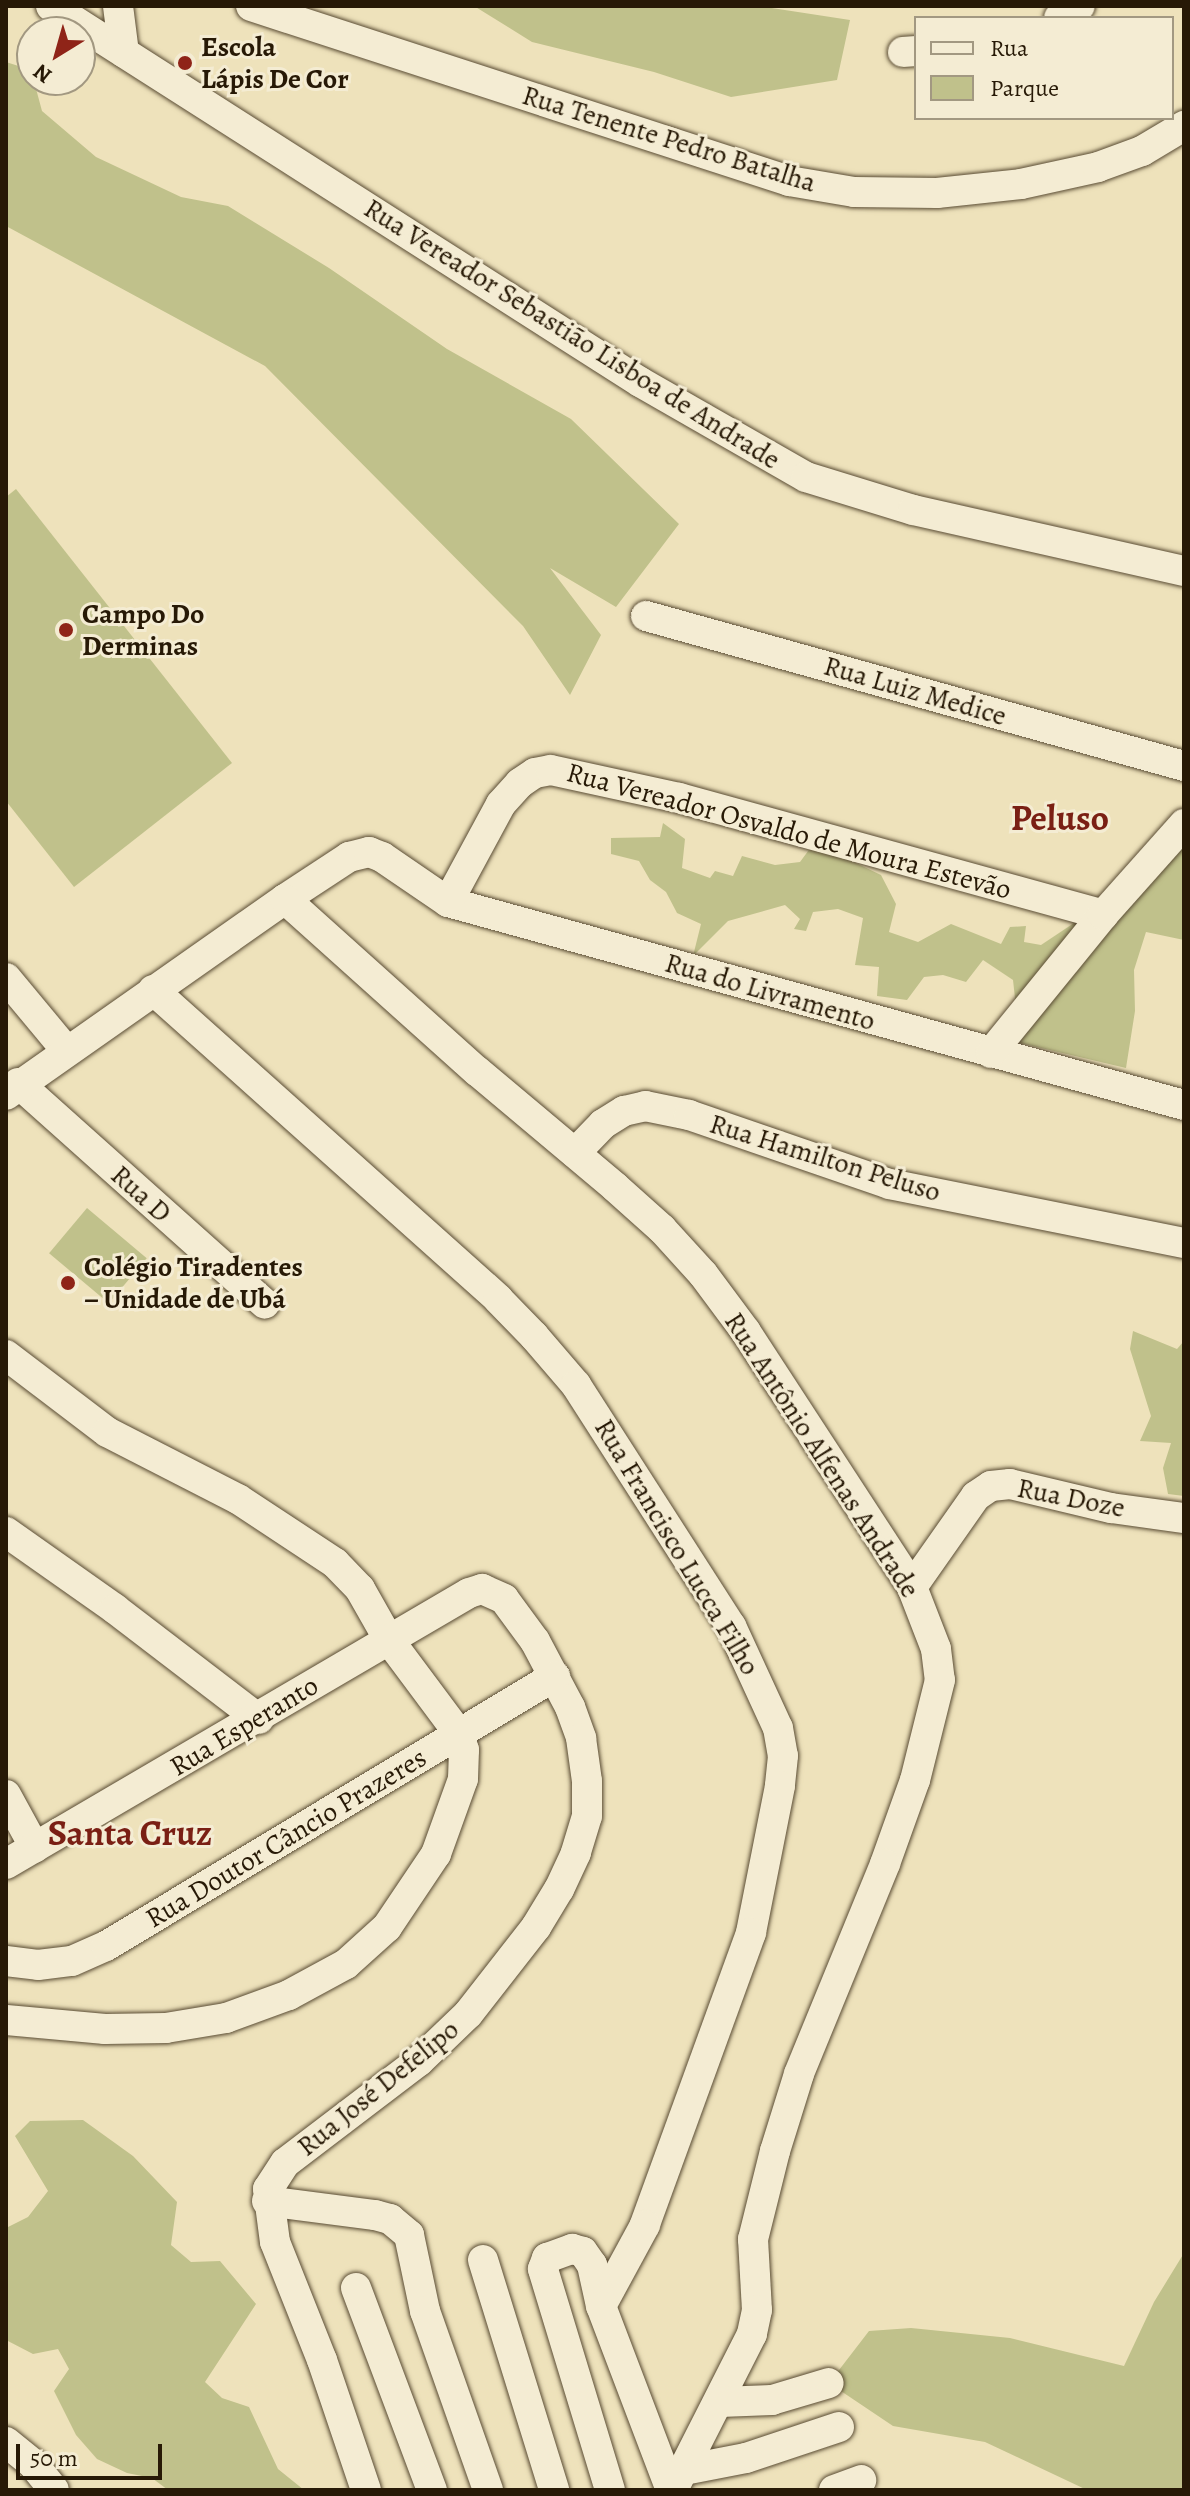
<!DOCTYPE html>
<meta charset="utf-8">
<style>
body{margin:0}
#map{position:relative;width:1190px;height:2496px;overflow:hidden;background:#eee2bb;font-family:Alegreya,serif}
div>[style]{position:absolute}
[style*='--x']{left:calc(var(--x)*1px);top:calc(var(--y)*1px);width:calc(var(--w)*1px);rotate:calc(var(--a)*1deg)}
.green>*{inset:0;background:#c0c18b;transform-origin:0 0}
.roads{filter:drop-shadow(0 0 2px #594b33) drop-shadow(0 0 2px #594b33)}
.minor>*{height:30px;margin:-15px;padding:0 15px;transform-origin:15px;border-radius:15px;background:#f4ecd3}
.dots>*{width:22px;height:22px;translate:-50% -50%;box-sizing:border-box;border:4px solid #f4ecd3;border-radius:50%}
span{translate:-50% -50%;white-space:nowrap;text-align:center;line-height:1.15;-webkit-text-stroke:6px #f4ecd3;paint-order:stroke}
.poi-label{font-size:28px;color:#271906;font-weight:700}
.left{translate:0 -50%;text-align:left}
.street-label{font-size:28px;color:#271906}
.district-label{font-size:36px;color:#7a1f14;font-weight:700}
.frame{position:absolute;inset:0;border:8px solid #271906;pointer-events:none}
.legend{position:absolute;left:914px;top:16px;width:260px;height:104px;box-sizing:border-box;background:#f4ecd3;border:2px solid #a29881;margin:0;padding:10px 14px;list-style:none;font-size:24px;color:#271906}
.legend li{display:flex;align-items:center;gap:16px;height:40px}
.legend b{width:40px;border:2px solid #a29881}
.north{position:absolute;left:16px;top:16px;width:80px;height:80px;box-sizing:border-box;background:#f4ecd3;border:2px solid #a29881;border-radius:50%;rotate:217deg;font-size:22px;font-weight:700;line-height:32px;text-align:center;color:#271906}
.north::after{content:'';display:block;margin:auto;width:28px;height:36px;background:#8f2418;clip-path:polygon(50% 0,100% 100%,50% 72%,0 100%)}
.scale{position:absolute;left:16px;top:2444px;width:146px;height:36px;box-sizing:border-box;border:4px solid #271906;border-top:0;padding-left:10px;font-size:24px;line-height:28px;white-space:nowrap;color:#271906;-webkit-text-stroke:6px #f4ecd3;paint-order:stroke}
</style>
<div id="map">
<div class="green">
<i style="clip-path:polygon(474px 6px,758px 6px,850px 20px,837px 80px,731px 97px,654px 72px,532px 42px)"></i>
<i style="clip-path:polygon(6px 62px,31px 70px,42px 111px,96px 157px,181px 197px,228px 206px,329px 268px,447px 349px,571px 419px,679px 524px,616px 607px,550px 568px,601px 635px,570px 695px,523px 626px,265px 366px,6px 226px)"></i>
<i style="clip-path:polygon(16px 489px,232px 763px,74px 887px,6px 801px,6px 497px)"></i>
<i style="clip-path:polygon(663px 823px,685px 839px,682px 868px,710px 878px,715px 871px,733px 876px,742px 856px,775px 865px,800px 862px,814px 843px,881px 875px,896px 904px,889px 932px,918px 942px,951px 924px,1001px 944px,1010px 927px,1026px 926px,1024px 942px,1041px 945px,1074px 923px,1110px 923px,1184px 843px,1184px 940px,1146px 932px,1134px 970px,1135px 1011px,1126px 1068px,1020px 1043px,1013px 980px,983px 960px,966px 982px,943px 975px,924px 977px,907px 1000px,877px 996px,879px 967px,855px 965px,863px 918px,838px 909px,813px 912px,806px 931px,794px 929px,800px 919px,785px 905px,728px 921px,693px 956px,701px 924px,677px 913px,666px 892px,650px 880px,639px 861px,611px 854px,611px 838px,660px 837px)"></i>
<i style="left:87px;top:1208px;width:78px;height:59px;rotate:40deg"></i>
<i style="clip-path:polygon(1133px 1331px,1177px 1349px,1184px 1341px,1184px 1496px,1168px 1494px,1163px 1468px,1171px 1443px,1140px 1441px,1151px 1416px,1130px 1349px)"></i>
<i style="clip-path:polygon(83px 2120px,133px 2156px,177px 2202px,171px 2245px,191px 2262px,220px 2261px,256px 2304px,205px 2382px,222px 2398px,249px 2407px,278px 2469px,304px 2490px,168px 2490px,152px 2478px,127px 2473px,97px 2459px,76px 2435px,54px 2391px,69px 2369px,58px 2349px,33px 2354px,6px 2340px,6px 2228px,28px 2217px,48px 2191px,15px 2136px,30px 2121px)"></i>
<i style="clip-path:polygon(1184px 2253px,1184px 2490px,1087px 2490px,985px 2442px,893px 2426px,829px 2383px,869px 2331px,911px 2328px,1010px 2338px,1124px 2366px,1154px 2302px)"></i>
</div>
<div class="roads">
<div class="minor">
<i style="--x:51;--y:6;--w:699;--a:32.55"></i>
<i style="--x:640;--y:382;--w:191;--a:29.8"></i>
<i style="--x:806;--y:477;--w:112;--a:17.1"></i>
<i style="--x:913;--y:510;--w:278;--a:12.7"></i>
<i style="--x:118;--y:6;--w:47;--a:82.7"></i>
<i style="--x:251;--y:6;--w:566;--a:18.02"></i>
<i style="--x:789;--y:181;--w:66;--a:9.6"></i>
<i style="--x:854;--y:192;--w:83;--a:0.7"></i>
<i style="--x:937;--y:193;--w:84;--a:-6.1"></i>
<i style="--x:1021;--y:184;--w:79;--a:-12.4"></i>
<i style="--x:1098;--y:167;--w:47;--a:-20"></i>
<i style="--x:1142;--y:151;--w:49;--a:-30.8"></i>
<i style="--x:1059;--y:18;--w:24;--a:-30"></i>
<i style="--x:903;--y:52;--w:13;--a:-4"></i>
<i style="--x:646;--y:616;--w:559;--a:15.58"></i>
<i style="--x:285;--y:899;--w:77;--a:-33.3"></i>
<i style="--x:349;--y:857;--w:21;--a:-14"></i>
<i style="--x:369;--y:852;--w:14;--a:21"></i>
<i style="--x:382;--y:857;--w:80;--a:34.3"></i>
<i style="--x:448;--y:902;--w:763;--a:15.42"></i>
<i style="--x:448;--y:902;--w:111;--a:-61.6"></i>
<i style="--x:501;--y:804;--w:28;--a:-48"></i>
<i style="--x:520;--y:783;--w:18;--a:-34"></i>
<i style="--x:535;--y:773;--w:16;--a:-11"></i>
<i style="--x:551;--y:770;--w:131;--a:12.3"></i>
<i style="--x:679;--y:798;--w:440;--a:15.4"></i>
<i style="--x:6;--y:978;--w:94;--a:50.2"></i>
<i style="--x:153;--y:990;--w:463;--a:41.8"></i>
<i style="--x:498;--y:1299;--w:52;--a:45.8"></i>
<i style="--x:534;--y:1336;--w:65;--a:49.4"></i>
<i style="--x:576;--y:1385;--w:287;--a:57.3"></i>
<i style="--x:731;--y:1626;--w:112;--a:65.3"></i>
<i style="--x:778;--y:1728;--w:28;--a:80"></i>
<i style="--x:783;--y:1756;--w:30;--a:96"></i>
<i style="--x:780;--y:1786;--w:150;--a:101.2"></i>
<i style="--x:751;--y:1933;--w:311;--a:110"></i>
<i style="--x:645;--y:2225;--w:92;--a:118.5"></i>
<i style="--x:991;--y:1053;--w:178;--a:-50.9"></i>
<i style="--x:1103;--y:915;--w:122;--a:-48.3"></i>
<i style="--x:18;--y:1083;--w:331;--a:41.8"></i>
<i style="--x:6;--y:1095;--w:341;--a:-35.1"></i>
<i style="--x:285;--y:899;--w:258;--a:41.9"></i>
<i style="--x:477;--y:1071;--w:180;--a:40"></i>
<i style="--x:615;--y:1187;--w:63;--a:41.8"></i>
<i style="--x:662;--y:1229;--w:61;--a:47.7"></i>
<i style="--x:703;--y:1274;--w:72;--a:53.4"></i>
<i style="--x:746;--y:1332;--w:304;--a:56.9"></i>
<i style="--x:912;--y:1587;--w:66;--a:68.8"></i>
<i style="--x:936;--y:1649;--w:31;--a:83"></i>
<i style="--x:940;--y:1680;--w:103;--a:104"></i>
<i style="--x:915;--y:1780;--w:89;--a:109.7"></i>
<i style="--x:885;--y:1864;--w:227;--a:112.3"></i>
<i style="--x:799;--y:2074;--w:81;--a:107.3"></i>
<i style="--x:775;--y:2151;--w:91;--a:104"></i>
<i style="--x:753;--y:2239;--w:71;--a:86.8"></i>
<i style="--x:757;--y:2310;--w:25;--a:102"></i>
<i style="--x:752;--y:2334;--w:175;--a:116.9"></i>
<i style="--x:575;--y:1153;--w:40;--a:-46"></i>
<i style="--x:603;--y:1124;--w:25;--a:-32"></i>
<i style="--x:624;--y:1111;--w:22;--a:-13"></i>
<i style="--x:645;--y:1106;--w:45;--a:11.6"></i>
<i style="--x:689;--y:1115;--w:212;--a:19"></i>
<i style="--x:889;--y:1184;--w:301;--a:11.3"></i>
<i style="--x:6;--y:1355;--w:127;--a:37.3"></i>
<i style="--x:107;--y:1432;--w:147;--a:27.1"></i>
<i style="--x:238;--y:1499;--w:116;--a:33.4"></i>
<i style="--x:335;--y:1563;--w:36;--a:46"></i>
<i style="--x:360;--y:1589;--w:59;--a:60.4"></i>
<i style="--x:389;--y:1640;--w:117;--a:53.3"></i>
<i style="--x:459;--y:1734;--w:17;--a:73"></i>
<i style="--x:464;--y:1750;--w:29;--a:92"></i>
<i style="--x:463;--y:1779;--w:80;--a:109.8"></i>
<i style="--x:436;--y:1854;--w:88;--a:123.9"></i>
<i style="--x:387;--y:1927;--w:55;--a:137.9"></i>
<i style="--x:346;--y:1964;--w:65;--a:151.5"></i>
<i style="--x:289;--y:1995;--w:67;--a:159.9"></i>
<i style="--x:226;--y:2018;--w:61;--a:170.5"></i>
<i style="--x:166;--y:2028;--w:61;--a:179.1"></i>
<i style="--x:105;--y:2029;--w:99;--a:-174.8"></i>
<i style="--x:6;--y:1532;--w:133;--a:35.2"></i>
<i style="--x:115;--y:1609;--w:181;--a:37.4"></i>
<i style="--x:912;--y:1587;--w:111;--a:-54.9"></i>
<i style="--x:976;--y:1496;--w:18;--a:-34"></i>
<i style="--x:991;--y:1486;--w:19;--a:-6"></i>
<i style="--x:1010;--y:1484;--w:104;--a:13.4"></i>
<i style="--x:1111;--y:1508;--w:74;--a:7.8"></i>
<i style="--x:6;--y:1795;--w:60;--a:61.3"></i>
<i style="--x:6;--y:1864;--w:536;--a:-30.34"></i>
<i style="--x:469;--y:1593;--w:14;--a:-17"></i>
<i style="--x:482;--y:1589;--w:24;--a:24"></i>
<i style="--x:504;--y:1599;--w:52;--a:53.6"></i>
<i style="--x:535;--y:1641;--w:75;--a:62.1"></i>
<i style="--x:570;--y:1707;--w:33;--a:70"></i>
<i style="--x:581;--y:1738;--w:43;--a:82.1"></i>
<i style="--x:587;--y:1781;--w:35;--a:90"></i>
<i style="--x:587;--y:1816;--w:39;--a:107"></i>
<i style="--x:576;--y:1853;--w:40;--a:115"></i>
<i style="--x:559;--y:1889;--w:44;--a:121.2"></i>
<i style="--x:536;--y:1927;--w:110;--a:128"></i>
<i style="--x:468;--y:2014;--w:68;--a:136.2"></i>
<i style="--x:419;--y:2061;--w:168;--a:142.7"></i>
<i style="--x:285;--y:2163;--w:31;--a:123"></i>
<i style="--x:268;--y:2189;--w:53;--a:82.5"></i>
<i style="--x:275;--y:2242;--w:127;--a:68.3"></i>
<i style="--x:322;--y:2360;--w:137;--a:71.3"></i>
<i style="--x:6;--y:1961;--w:32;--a:7"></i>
<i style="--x:38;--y:1965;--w:34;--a:-7"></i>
<i style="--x:72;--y:1961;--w:37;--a:-24"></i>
<i style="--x:106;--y:1946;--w:524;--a:-31.02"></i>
<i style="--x:267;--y:2201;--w:109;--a:7.4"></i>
<i style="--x:375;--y:2215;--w:16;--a:15"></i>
<i style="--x:390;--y:2219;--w:25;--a:40"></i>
<i style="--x:409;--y:2235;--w:78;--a:78.1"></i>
<i style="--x:425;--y:2311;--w:190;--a:70.6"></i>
<i style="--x:483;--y:2260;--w:241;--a:72.8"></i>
<i style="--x:356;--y:2288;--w:216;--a:69.4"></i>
<i style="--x:720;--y:2402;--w:52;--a:-2.2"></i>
<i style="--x:772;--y:2400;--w:59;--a:-16.6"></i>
<i style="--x:6;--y:2442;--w:35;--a:39"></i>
<i style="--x:33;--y:2464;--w:33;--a:51"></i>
<i style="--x:684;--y:2470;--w:63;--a:-11"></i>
<i style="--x:746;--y:2458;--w:98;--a:-18.4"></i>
<i style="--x:610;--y:2490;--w:231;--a:-106.9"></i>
<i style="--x:543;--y:2269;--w:12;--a:-70"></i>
<i style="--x:547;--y:2258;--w:27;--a:-20"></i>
<i style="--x:572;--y:2249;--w:11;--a:15"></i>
<i style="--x:583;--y:2252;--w:16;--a:55"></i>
<i style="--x:592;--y:2265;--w:42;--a:77.6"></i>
<i style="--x:601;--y:2306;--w:197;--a:69.2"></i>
<i style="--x:834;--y:2490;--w:29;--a:-20"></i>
</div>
</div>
<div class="dots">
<i style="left:185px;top:63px;background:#8f2418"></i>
<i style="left:66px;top:630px;background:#8f2418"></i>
<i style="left:68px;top:1283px;background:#8f2418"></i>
</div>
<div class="poi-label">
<span class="left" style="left:201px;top:63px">Escola<br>Lápis De Cor</span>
<span class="left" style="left:82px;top:630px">Campo Do<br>Derminas</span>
<span class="left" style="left:84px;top:1283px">Colégio Tiradentes<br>– Unidade de Ubá</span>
</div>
<div class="street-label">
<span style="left:669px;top:139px;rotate:17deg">Rua Tenente Pedro Batalha</span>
<span style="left:572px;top:334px;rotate:32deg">Rua Vereador Sebastião Lisboa de Andrade</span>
<span style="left:915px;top:691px;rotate:16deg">Rua Luiz Medice</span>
<span style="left:789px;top:831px;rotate:15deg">Rua Vereador Osvaldo de Moura Estevão</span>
<span style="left:770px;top:992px;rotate:16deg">Rua do Livramento</span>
<span style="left:825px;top:1158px;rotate:17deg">Rua Hamilton Peluso</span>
<span style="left:141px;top:1194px;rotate:42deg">Rua D</span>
<span style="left:822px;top:1455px;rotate:57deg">Rua Antônio Alfenas Andrade</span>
<span style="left:1071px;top:1498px;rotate:11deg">Rua Doze</span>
<span style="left:677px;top:1547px;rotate:59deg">Rua Francisco Lucca Filho</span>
<span style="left:244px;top:1726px;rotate:-31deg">Rua Esperanto</span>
<span style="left:286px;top:1838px;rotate:-31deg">Rua Doutor Câncio Prazeres</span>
<span style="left:378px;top:2088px;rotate:-39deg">Rua José Defelipo</span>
</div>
<div class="district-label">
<span style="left:1060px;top:818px">Peluso</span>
<span style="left:130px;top:1833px">Santa Cruz</span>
</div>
<div class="frame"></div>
<ul class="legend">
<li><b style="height:10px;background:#f4ecd3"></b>Rua</li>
<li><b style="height:22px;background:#c0c18b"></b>Parque</li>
</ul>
<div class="north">N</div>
<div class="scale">50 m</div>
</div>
